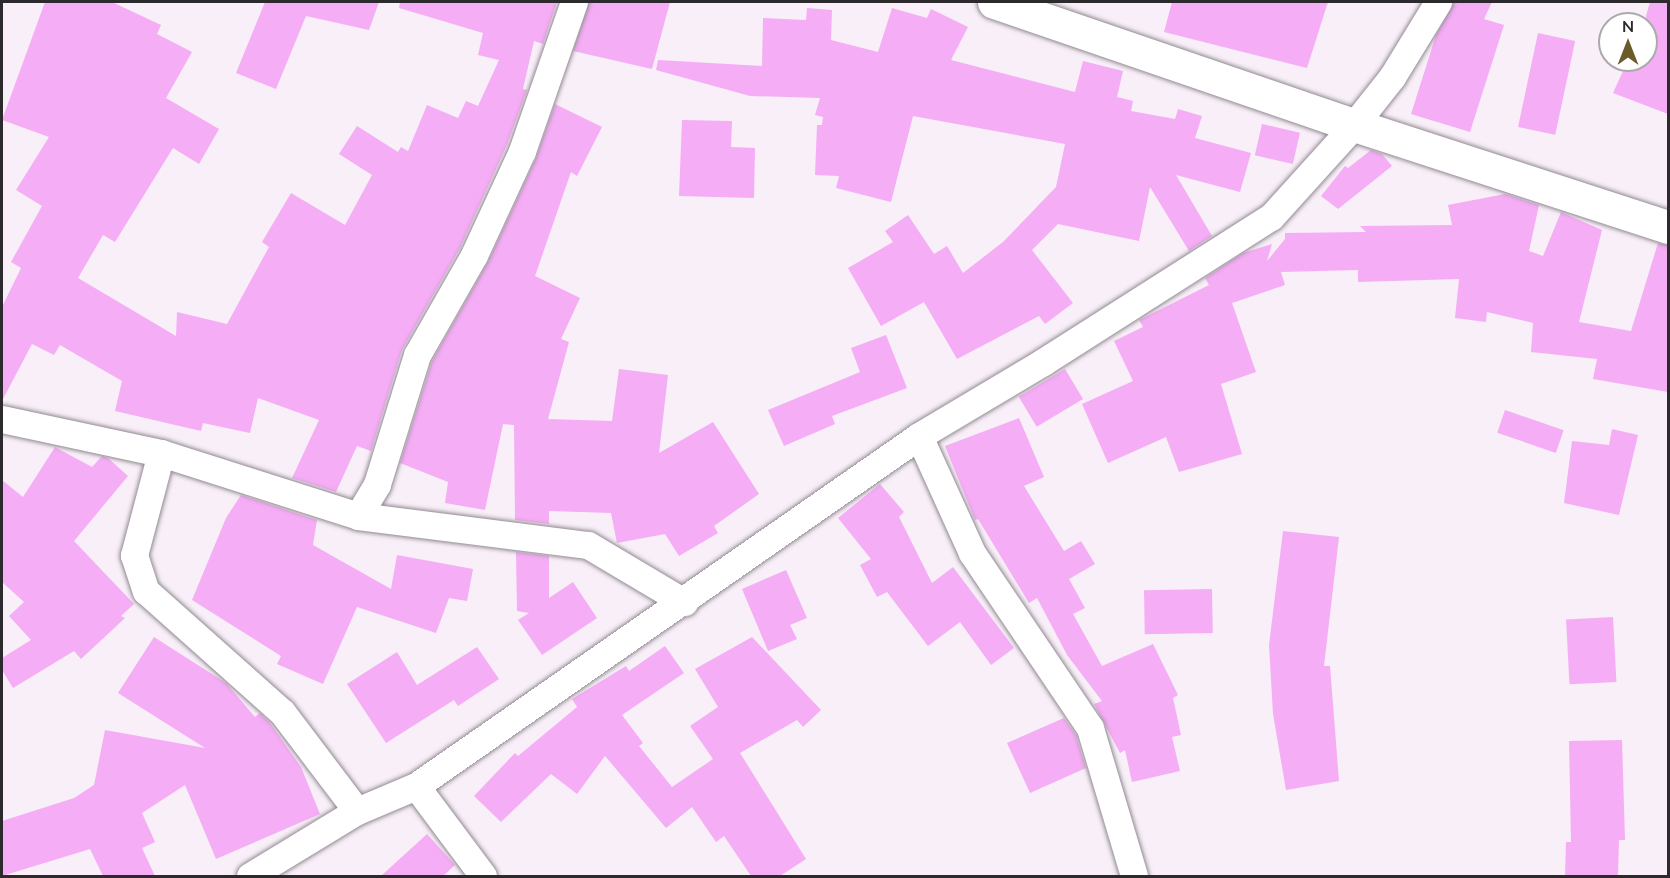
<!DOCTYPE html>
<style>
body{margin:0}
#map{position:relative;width:1670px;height:878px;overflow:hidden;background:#f8eff8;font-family:Mulish,sans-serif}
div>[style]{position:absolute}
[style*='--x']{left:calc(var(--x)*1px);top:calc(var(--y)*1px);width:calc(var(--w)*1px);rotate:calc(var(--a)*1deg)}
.building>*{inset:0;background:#f5adf5;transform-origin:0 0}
.roads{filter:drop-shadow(0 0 2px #928a92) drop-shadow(0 0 2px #928a92)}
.minor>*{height:27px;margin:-13.5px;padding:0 13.5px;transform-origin:13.5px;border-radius:13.5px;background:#fff}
.tertiary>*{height:33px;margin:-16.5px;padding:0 16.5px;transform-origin:16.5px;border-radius:16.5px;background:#fff}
span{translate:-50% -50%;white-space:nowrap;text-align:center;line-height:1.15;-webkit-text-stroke:6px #fff;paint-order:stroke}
.frame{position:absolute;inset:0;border:3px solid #2d2a2d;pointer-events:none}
.north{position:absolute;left:1598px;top:12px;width:60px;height:60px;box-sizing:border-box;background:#fff;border:2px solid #abaaab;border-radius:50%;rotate:0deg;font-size:16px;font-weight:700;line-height:24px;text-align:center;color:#2d2a2d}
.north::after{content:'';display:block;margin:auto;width:21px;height:27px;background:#6b5b29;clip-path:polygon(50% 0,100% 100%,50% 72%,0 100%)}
</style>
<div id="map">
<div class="building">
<i style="clip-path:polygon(45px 2px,112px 2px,161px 25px,157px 34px,192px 52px,166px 98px,219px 129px,199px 164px,173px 148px,115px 242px,103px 235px,78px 278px,176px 336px,177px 312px,227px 324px,269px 247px,262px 242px,291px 193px,345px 225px,372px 175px,339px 154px,357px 126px,398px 152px,401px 147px,408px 151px,427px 105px,458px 118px,466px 101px,478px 106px,499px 60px,478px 55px,483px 33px,399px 8px,400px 2px,557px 2px,543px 44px,534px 41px,523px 89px,527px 90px,507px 145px,460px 248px,402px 350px,371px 451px,357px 446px,336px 492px,292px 478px,319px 420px,258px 398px,250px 433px,203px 423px,201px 431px,115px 411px,122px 381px,60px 345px,54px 355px,32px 344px,2px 401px,2px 307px,21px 268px,11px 262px,42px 206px,16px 190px,49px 137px,2px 120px)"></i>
<i style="clip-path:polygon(265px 2px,379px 2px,369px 30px,306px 16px,276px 89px,236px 73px)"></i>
<i style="clip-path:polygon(589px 2px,670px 2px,652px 69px,573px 51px)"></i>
<i style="clip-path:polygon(1172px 2px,1328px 2px,1307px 68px,1164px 32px)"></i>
<i style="clip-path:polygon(1454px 2px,1492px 2px,1484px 19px,1504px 25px,1470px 132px,1411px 114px,1436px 35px)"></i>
<i style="clip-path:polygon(1650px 2px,1668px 2px,1668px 114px,1613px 93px,1628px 60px,1646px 60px,1646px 16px)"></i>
<i style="clip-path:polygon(807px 8px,832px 10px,831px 40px,878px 52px,892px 8px,927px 18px,931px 9px,968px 27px,951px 60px,1075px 92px,1083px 61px,1123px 71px,1117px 97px,1133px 101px,1131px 111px,1175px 119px,1178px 109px,1202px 116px,1195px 138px,1251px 153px,1240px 192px,1176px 175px,1212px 236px,1189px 251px,1150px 187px,1139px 241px,1058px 224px,1032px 250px,1073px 303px,1045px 324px,1039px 316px,957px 359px,924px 302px,881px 326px,848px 268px,893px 242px,885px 231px,908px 215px,934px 254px,947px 246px,963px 273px,1003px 242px,1056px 187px,1065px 144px,913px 116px,891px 202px,836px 188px,839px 176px,815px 175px,817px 125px,822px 125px,823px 117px,815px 115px,820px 98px,750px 96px,656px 70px,658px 60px,762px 66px,763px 18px,806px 20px)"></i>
<i style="left:1538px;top:33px;width:38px;height:96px;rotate:12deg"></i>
<i style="clip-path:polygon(555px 104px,602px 127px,577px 176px,571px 172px,535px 276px,580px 298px,561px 339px,569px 342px,548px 419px,612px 421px,619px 369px,668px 375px,659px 453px,713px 422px,759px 494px,714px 526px,718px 533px,679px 556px,665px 534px,617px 543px,611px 513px,549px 511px,549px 524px,515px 520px,514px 425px,503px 424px,485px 510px,445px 503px,448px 482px,400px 463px,432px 361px,488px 262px,536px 158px)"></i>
<i style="clip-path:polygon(682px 120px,732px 121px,731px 147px,755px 148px,754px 198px,679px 196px)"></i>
<i style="left:1262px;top:124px;width:39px;height:32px;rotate:13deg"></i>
<i style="clip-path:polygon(1371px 150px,1382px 154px,1392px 166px,1338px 209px,1321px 196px,1345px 166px,1348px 168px)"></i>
<i style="clip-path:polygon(1505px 194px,1539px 205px,1529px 251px,1543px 256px,1561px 212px,1602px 230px,1579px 322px,1631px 331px,1658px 243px,1668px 245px,1668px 392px,1593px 379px,1597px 359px,1531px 352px,1533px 323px,1487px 312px,1486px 322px,1455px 318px,1459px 279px,1358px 282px,1358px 270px,1281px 272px,1285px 285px,1232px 303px,1256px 372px,1221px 384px,1242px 454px,1179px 472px,1166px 437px,1108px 463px,1082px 404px,1133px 381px,1114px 341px,1143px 327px,1139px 320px,1209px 285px,1205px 278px,1243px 253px,1272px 244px,1267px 261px,1285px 239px,1285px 233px,1366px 232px,1360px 226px,1452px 225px,1448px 205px)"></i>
<i style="clip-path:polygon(886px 335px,907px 388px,832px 416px,835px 424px,784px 446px,768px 410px,860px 372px,851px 348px)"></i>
<i style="left:1065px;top:369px;width:35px;height:54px;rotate:59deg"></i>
<i style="left:1505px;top:410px;width:62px;height:24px;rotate:19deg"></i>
<i style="clip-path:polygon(1019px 418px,1044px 477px,1024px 486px,1064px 551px,1081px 541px,1095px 564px,1069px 579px,1085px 608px,1073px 614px,1102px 666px,1153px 644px,1178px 695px,1173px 698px,1181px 735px,1172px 737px,1180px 771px,1132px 782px,1125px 750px,1120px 753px,1094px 704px,1102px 701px,1067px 655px,1037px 598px,1029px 603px,978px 519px,975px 520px,945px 446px)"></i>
<i style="clip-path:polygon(1612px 429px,1638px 435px,1619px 515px,1564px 503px,1572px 441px,1609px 445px)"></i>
<i style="clip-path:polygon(55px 447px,92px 467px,102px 456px,108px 458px,128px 476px,74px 541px,134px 604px,121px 616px,125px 618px,81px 659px,74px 651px,13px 688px,2px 670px,2px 658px,31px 640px,9px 616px,24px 602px,2px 582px,2px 480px,23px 497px)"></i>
<i style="clip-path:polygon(880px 484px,904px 512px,899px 517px,932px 583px,953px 567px,1014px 648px,991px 665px,960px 622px,928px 646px,887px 592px,877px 597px,860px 565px,871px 559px,838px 518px)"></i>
<i style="clip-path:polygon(241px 495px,317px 520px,313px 545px,391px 589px,397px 555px,473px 569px,467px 601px,449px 598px,436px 633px,357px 607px,323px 684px,277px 664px,281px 656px,192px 600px,226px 518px)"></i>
<i style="clip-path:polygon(1283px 531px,1339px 537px,1324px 666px,1330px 666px,1339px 781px,1286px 790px,1273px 714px,1269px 645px)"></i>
<i style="clip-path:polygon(516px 552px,549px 556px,549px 598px,573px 582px,597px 618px,542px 655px,518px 620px,529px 613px,517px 611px)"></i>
<i style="clip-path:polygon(786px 570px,807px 618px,790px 625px,797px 639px,768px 651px,742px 589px)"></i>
<i style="left:1212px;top:589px;width:44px;height:68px;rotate:89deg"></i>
<i style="left:1613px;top:617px;width:65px;height:47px;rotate:87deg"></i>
<i style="clip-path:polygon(154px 637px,226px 683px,255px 717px,260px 713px,270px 723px,301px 767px,320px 814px,216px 859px,185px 785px,142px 813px,155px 842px,142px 848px,155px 876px,103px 876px,90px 849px,2px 876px,2px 821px,74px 798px,94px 785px,105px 730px,205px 748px,118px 693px)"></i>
<i style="clip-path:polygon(752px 637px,821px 710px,803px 727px,797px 720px,740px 753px,806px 859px,780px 876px,751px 876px,724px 836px,716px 842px,692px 807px,666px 828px,605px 756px,577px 794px,551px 774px,501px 822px,474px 796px,515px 753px,518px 756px,577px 707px,572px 699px,626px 666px,629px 671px,665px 646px,684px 673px,622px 715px,643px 743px,639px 746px,672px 787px,713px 759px,690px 726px,718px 707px,695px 669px)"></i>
<i style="clip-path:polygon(477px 647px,499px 679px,458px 706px,454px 700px,386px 743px,347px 684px,397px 652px,417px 685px)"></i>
<i style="clip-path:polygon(1064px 718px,1076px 735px,1086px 768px,1030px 793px,1007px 743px)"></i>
<i style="clip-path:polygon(1622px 740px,1625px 840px,1619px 840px,1618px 876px,1565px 876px,1566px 842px,1571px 842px,1569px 741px)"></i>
<i style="clip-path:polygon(427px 834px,455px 865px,443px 876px,381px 876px)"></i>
</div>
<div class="roads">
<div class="minor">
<i style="--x:2;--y:419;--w:163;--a:12.1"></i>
<i style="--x:161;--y:453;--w:207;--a:17.7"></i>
<i style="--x:358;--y:516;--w:232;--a:7.2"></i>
<i style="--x:588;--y:545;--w:112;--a:30.7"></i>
<i style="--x:919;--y:436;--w:128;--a:65.6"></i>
<i style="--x:972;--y:553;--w:211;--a:56"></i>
<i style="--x:1090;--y:728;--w:154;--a:73.4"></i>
<i style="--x:161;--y:453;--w:106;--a:104.8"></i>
<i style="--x:134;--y:555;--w:38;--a:72"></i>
<i style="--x:146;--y:591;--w:182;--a:41.7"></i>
<i style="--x:282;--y:712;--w:124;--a:52.9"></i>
<i style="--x:358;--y:516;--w:37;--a:-59"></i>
<i style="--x:377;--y:484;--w:135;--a:-72.8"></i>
<i style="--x:417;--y:355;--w:115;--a:-60.3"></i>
<i style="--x:474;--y:255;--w:115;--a:-65.2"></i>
<i style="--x:522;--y:151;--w:158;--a:-70.8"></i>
<i style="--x:416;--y:786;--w:112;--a:53.3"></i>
<i style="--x:250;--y:876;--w:125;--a:-31.3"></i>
<i style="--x:357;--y:811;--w:64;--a:-23"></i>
<i style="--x:416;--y:786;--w:613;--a:-34.83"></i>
<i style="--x:919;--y:436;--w:144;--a:-30.8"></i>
<i style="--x:1043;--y:362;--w:270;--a:-32.5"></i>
<i style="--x:1271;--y:217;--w:124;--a:-47.9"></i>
<i style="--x:1354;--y:125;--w:61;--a:-51.6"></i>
<i style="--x:1392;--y:77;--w:88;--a:-58.5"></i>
</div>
<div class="tertiary">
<i style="--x:994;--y:2;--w:380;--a:18.9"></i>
<i style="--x:1354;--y:125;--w:330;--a:18"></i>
</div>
</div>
<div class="frame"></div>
<div class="north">N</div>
</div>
